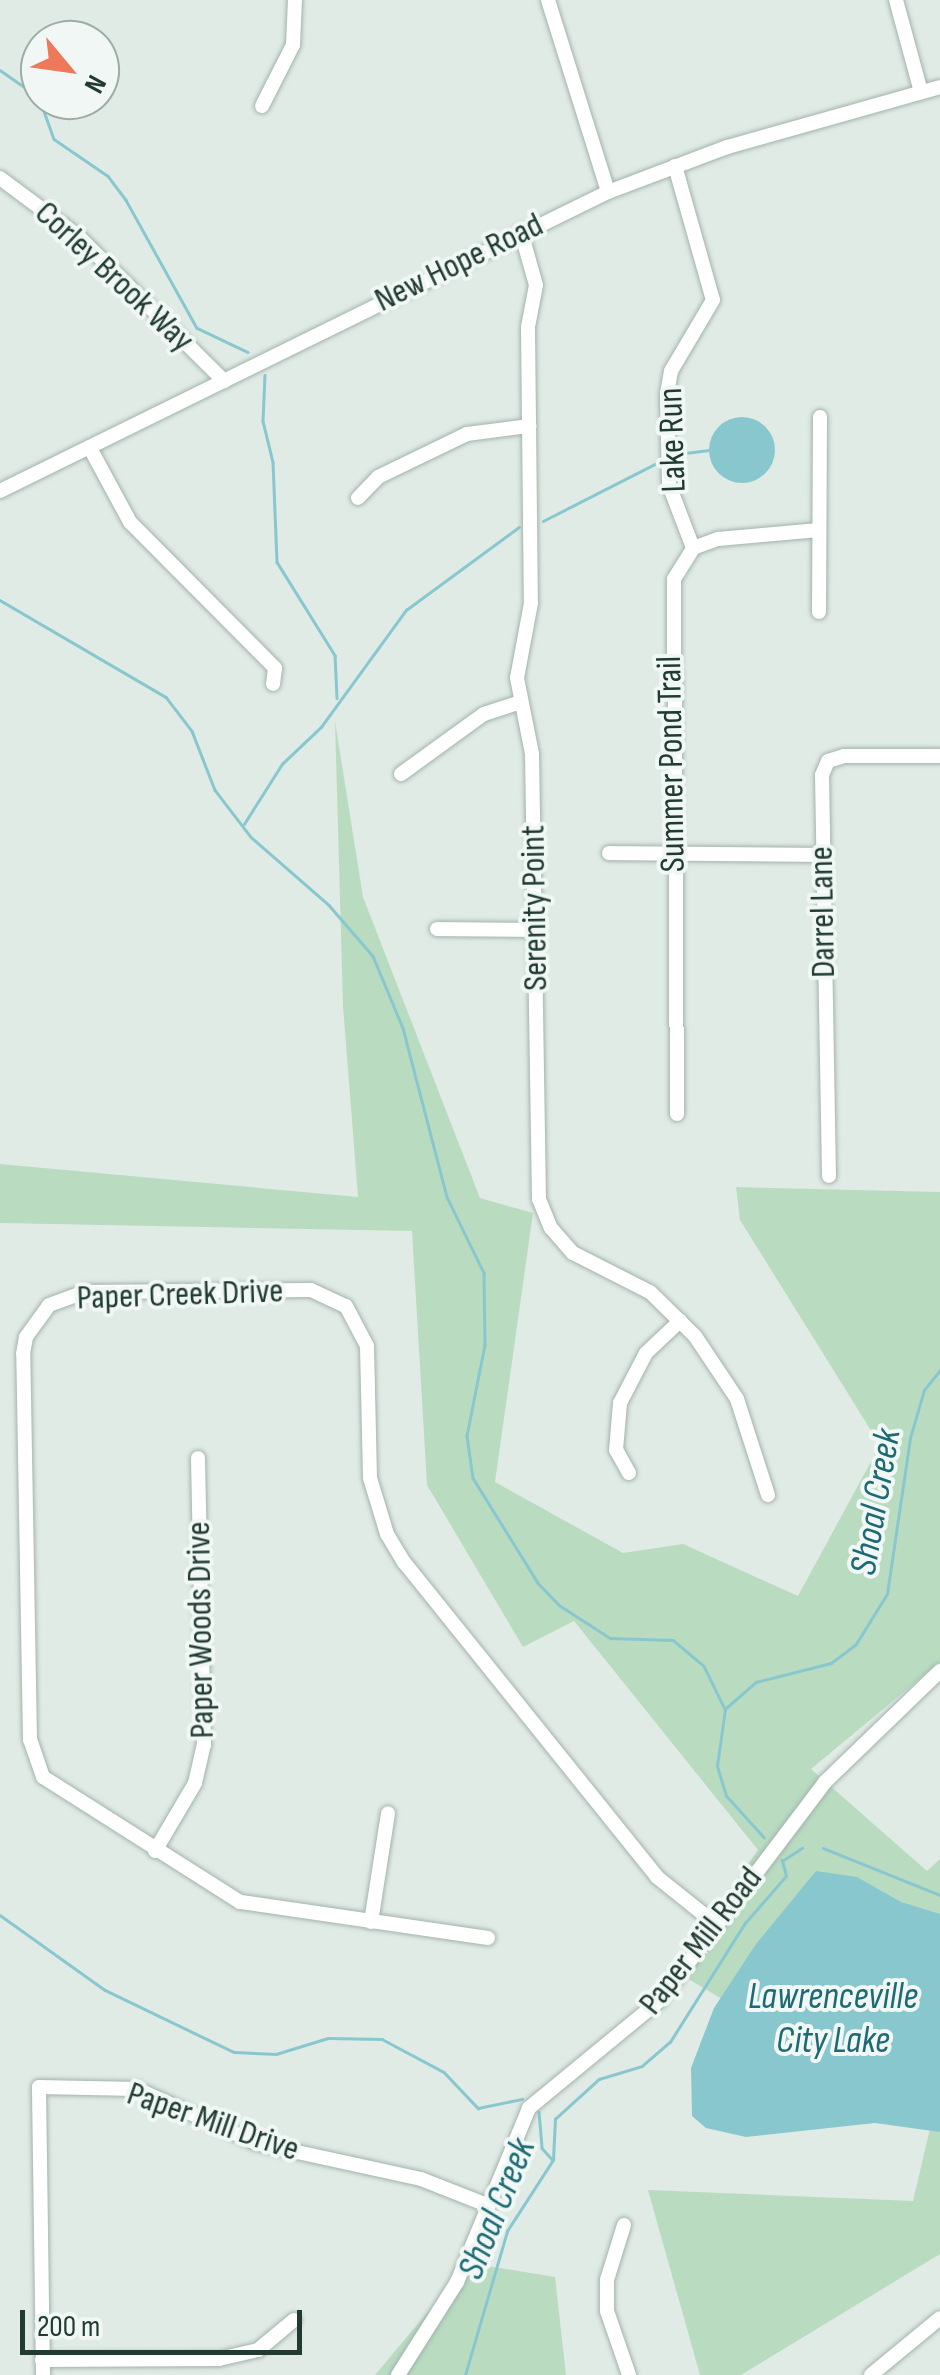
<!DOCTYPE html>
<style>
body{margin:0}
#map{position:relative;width:940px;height:2375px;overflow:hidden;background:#e0ebe5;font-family:"Sofia Sans Condensed",sans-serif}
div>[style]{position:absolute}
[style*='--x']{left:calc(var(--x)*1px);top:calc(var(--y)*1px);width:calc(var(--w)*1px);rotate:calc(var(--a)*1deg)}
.green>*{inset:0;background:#b9dcc1}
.water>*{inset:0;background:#89c7cf}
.round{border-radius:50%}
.stream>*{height:2.5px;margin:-1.25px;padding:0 1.25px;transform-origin:1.25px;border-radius:1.25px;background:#89c7cf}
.roads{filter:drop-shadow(0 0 2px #a3b3ac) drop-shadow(0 0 2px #a3b3ac)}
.minor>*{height:14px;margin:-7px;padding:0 7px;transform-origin:7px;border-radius:7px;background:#fff}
span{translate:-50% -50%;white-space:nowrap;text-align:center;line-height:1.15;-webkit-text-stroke:8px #f0f7f4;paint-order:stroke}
.street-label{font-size:35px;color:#213b33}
.water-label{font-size:38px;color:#1d6a75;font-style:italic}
.north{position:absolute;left:20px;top:20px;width:100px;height:100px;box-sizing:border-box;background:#f0f7f4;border:2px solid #9daca7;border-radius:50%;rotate:119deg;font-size:28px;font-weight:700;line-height:40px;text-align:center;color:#213b33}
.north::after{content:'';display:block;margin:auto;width:35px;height:45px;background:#ee785a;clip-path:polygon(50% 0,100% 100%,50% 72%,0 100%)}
.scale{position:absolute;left:20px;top:2310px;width:282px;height:45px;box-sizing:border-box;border:5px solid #213b33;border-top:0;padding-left:12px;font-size:30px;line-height:35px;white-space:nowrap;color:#213b33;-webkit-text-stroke:8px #f0f7f4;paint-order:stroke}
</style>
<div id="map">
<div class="green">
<i style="clip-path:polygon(335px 721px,363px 897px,480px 1198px,533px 1213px,495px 1482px,623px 1553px,683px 1544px,798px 1596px,880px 1445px,740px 1220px,736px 1187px,940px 1192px,940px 1662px,811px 1769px,927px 1871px,940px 1859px,940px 2028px,722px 1999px,673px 1970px,758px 1850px,574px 1621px,523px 1647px,427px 1485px,412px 1231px,0 1223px,0 1164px,358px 1197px,343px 1006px)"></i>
<i style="clip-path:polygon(940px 2086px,940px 2254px,741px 2375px,700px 2375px,648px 2190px,913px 2201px)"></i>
<i style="clip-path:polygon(469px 2263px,555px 2277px,566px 2375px,375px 2375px)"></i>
</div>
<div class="water">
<i class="round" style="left:709px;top:417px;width:66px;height:66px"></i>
<i style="clip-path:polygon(816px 1871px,857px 1877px,901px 1902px,940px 1914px,940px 2132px,875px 2123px,746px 2137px,706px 2128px,692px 2116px,691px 2068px,714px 2008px,756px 1944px)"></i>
</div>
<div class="stream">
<i style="--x:0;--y:70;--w:49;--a:35"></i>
<i style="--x:40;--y:100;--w:41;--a:70.3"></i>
<i style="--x:54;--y:139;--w:65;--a:34.4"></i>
<i style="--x:108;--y:176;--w:30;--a:53"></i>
<i style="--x:126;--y:200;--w:146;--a:61"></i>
<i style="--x:197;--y:328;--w:56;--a:25.2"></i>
<i style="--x:265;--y:375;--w:46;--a:92.5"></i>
<i style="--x:263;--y:421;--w:42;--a:76.3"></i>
<i style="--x:273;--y:462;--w:100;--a:87.7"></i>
<i style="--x:277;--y:562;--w:110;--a:58.1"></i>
<i style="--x:335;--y:655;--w:43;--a:87.3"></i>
<i style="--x:677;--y:454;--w:32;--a:-7"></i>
<i style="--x:543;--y:521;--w:128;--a:-27"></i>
<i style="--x:0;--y:600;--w:192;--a:30.3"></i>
<i style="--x:166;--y:697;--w:43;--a:52.6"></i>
<i style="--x:192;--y:731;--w:63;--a:68.7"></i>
<i style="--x:215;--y:790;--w:59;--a:52.5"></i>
<i style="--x:251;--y:837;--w:103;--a:41.1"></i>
<i style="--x:329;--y:905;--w:67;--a:49.2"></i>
<i style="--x:373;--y:956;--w:78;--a:67.4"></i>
<i style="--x:403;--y:1028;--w:175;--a:75.4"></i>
<i style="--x:447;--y:1197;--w:85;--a:64"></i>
<i style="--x:484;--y:1273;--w:72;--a:89.2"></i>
<i style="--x:485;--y:1345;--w:93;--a:101.2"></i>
<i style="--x:467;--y:1436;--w:42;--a:81.9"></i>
<i style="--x:473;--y:1478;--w:123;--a:58.2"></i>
<i style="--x:538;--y:1583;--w:30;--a:46"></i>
<i style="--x:559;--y:1605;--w:61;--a:32.9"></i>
<i style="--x:610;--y:1638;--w:63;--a:1.8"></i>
<i style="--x:673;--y:1640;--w:40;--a:40"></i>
<i style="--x:704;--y:1666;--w:48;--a:64"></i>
<i style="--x:244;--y:824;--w:71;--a:-57.7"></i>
<i style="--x:282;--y:764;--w:54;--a:-43.5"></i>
<i style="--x:321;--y:727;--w:145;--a:-54"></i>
<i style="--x:406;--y:610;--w:140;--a:-36.3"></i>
<i style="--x:764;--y:1838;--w:57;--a:-132.1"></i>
<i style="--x:726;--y:1796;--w:31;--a:-107"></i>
<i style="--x:717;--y:1766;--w:58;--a:-82"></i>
<i style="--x:725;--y:1709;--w:41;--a:-41.1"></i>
<i style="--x:756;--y:1682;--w:77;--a:-14.2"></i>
<i style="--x:831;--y:1663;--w:31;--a:-37"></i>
<i style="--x:856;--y:1644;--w:59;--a:-58.2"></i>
<i style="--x:887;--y:1594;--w:158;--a:-81.6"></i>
<i style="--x:910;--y:1438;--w:50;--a:-73.7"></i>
<i style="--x:924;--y:1390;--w:26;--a:-51"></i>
<i style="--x:823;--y:1848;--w:126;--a:21.9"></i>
<i style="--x:0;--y:1915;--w:129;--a:35.5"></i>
<i style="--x:105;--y:1990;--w:143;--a:25.7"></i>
<i style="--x:234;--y:2052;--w:42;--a:2.7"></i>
<i style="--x:276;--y:2054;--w:54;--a:-17.1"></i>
<i style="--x:328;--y:2038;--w:54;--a:1.1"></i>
<i style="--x:382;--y:2039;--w:70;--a:28"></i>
<i style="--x:444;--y:2072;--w:50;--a:46.6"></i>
<i style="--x:478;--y:2108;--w:45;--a:-11.6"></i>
<i style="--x:539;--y:2112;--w:36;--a:85"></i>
<i style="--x:542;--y:2148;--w:15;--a:48"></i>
<i style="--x:465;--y:2375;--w:150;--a:-73.7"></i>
<i style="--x:507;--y:2231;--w:85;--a:-57.1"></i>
<i style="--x:553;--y:2160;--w:41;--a:-87.2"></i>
<i style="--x:555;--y:2119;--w:59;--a:-42.3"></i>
<i style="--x:599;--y:2079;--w:45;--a:-16.8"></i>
<i style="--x:642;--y:2066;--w:37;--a:-41"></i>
<i style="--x:670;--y:2042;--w:141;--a:-57.8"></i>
<i style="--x:745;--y:1923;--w:62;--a:-48.9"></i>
<i style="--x:786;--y:1876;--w:16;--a:-105"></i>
<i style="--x:782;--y:1861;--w:24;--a:-33"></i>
</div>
<div class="roads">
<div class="minor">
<i style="--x:548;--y:0;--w:201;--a:72.6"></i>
<i style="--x:896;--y:0;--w:95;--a:74.8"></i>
<i style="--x:262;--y:106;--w:68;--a:-63.1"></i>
<i style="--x:293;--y:45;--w:45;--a:-87.5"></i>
<i style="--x:675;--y:166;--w:139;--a:74.2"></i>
<i style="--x:713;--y:300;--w:82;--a:120.6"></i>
<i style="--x:671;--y:371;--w:23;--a:100"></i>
<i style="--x:667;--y:394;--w:91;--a:88.7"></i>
<i style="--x:669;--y:485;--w:67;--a:69.1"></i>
<i style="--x:0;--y:178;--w:97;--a:36.6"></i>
<i style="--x:78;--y:236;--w:206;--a:44.8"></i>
<i style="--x:521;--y:232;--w:55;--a:74.2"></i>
<i style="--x:536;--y:285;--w:43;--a:100.8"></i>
<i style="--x:528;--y:327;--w:276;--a:89.4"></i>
<i style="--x:531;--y:603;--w:76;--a:100.6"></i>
<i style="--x:517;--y:678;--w:77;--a:78.8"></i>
<i style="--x:532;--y:754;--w:445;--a:89.1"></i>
<i style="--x:539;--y:1199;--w:31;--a:68"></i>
<i style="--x:551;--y:1228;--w:33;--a:49"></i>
<i style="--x:573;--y:1253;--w:86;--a:26.9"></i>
<i style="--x:650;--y:1292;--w:63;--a:44.4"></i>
<i style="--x:695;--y:1336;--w:76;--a:56.3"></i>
<i style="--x:737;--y:1399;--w:101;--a:72.1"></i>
<i style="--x:90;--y:448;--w:84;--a:61.6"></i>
<i style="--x:130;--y:522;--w:206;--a:45.2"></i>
<i style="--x:275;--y:668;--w:16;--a:97"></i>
<i style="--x:0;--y:491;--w:678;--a:-26.19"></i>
<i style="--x:608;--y:192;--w:127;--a:-20.7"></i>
<i style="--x:727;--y:147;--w:221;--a:-15.7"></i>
<i style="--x:358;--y:498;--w:29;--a:-46"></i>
<i style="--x:378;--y:477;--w:99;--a:-25.8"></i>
<i style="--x:467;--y:434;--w:63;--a:-7.4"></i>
<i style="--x:819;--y:612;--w:195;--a:-89.7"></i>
<i style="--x:401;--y:774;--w:102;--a:-35.9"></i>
<i style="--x:484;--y:714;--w:39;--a:-18"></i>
<i style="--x:609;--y:853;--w:212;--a:0.5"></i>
<i style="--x:437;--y:929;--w:98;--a:0.6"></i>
<i style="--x:677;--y:1114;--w:535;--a:-90.32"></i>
<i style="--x:674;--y:579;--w:36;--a:-58"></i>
<i style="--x:693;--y:548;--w:27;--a:-20"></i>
<i style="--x:718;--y:539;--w:101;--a:-5.1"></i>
<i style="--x:829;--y:1176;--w:401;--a:-91"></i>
<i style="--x:822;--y:775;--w:15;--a:-67"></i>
<i style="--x:828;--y:761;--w:17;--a:-17"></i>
<i style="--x:844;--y:756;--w:96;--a:0"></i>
<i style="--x:629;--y:1473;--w:26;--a:-119"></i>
<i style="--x:616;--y:1450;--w:47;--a:-85.1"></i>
<i style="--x:620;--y:1403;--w:56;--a:-62.5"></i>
<i style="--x:646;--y:1353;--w:47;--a:-43.3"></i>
<i style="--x:155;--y:1851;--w:79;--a:-59.5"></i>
<i style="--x:195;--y:1783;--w:39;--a:-77"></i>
<i style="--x:204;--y:1745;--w:287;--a:-91.2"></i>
<i style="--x:371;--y:1922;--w:110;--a:-81.1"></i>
<i style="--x:488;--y:1938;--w:251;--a:-171.7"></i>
<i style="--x:240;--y:1902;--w:233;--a:-147.6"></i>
<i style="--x:43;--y:1777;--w:39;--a:-109"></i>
<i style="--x:30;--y:1740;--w:386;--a:-91"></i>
<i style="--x:23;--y:1354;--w:17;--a:-80"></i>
<i style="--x:26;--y:1337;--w:39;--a:-54"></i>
<i style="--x:49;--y:1305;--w:37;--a:-20"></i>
<i style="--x:84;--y:1292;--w:227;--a:-0.5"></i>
<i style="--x:311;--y:1290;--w:38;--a:25"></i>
<i style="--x:346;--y:1306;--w:45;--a:62.3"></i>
<i style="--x:367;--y:1346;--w:132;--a:88.7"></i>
<i style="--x:370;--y:1478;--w:59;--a:73.1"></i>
<i style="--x:387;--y:1534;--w:33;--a:59"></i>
<i style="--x:404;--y:1562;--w:404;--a:51.2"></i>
<i style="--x:657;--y:1877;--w:77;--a:38.7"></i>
<i style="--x:624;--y:2225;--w:58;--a:107.2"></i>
<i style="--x:607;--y:2280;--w:31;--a:90"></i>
<i style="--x:607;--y:2311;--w:68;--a:71"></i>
<i style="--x:42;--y:2360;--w:177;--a:-0.3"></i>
<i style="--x:219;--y:2359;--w:40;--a:-13"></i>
<i style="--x:258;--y:2350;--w:47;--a:-39.8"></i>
<i style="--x:43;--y:2375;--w:288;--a:-90.8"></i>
<i style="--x:39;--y:2087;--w:98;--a:1.2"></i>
<i style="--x:137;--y:2089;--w:131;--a:24.4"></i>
<i style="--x:256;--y:2143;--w:169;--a:12.3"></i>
<i style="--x:421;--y:2179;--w:71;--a:21.5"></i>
<i style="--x:398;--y:2375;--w:110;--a:-57.6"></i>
<i style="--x:457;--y:2282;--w:188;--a:-67.5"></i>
<i style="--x:529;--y:2108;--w:171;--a:-39.5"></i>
<i style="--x:661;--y:1999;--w:272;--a:-52.9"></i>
<i style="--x:825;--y:1782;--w:160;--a:-44"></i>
<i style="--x:871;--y:2375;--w:89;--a:-39.6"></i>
</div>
</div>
<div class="street-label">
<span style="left:459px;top:263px;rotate:-26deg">New Hope Road</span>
<span style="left:114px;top:277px;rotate:43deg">Corley Brook Way</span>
<span style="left:673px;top:440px;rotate:-92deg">Lake Run</span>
<span style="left:672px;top:764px;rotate:-91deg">Summer Pond Trail</span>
<span style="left:535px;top:908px;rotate:-91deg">Serenity Point</span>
<span style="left:823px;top:912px;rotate:-91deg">Darrel Lane</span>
<span style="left:180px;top:1295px;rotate:-2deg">Paper Creek Drive</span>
<span style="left:201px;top:1630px;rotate:-91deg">Paper Woods Drive</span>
<span style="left:701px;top:1941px;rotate:-52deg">Paper Mill Road</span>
<span style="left:213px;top:2122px;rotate:19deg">Paper Mill Drive</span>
</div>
<div class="water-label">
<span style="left:876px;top:1502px;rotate:-80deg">Shoal Creek</span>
<span style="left:833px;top:2019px">Lawrenceville<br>City Lake</span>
<span style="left:497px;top:2209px;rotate:-68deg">Shoal Creek</span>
</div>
<div class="north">N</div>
<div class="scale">200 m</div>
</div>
